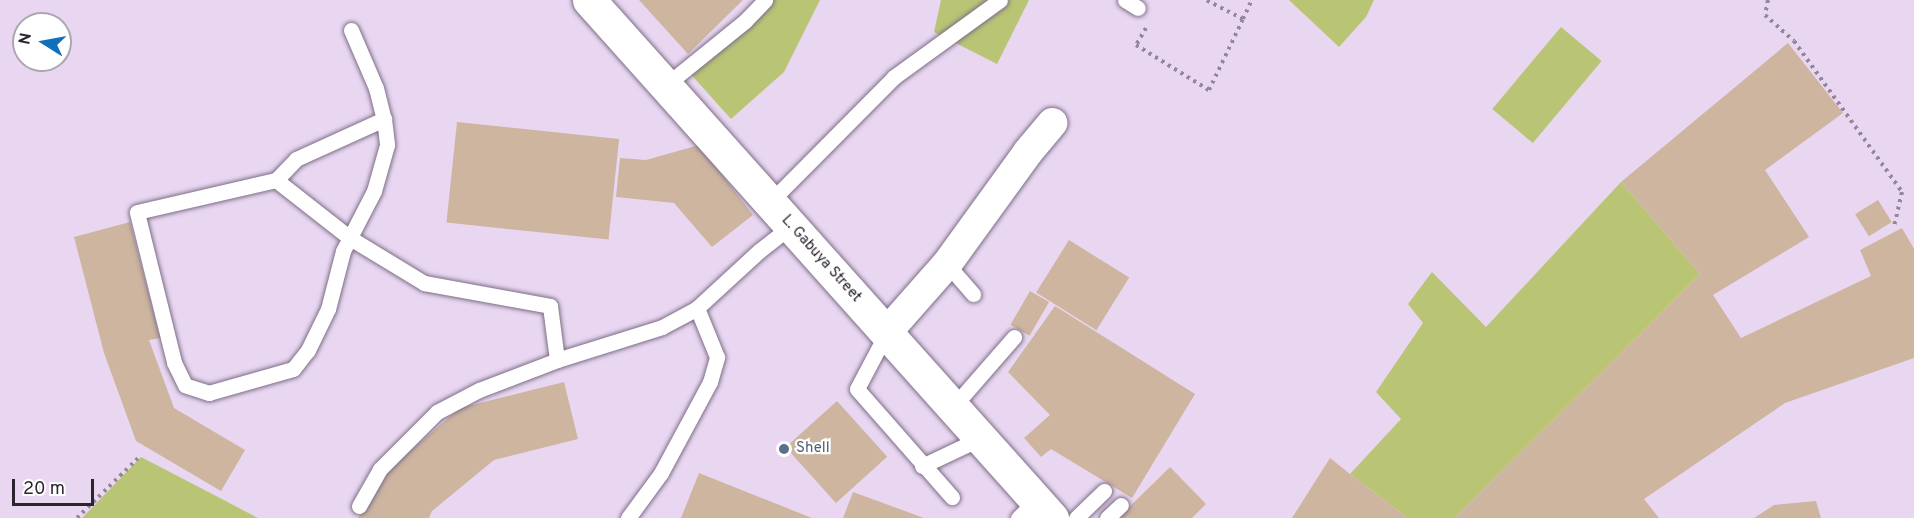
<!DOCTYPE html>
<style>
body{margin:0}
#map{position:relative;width:1914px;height:518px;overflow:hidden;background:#e9d7f2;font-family:Overpass,sans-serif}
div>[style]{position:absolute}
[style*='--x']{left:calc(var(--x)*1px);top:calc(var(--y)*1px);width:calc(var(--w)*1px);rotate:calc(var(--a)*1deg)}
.green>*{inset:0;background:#bac475;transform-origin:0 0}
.building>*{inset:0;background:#cdb5a0;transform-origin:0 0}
.path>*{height:4px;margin-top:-2px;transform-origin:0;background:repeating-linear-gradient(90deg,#94879a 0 3px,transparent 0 7.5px)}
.roads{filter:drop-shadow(0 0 2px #7d6e85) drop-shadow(0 0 2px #7d6e85)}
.service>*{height:15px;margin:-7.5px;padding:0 7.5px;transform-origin:7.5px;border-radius:7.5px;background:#fff}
.minor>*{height:30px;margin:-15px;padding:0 15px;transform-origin:15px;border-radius:15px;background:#fff}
.tertiary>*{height:33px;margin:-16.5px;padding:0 16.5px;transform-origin:16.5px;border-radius:16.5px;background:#fff}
.dots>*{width:16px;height:16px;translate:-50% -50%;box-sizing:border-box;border:3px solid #fff;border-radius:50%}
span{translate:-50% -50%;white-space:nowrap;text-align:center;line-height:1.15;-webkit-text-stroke:4.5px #fff;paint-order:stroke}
.street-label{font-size:15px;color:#2c252f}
.service-label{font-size:15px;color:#4e5e75}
.left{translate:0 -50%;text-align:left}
.north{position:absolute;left:12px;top:12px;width:60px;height:60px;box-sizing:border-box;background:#fff;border:2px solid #aba8ac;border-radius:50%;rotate:281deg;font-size:16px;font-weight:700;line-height:24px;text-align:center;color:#2c252f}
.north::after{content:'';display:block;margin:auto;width:21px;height:27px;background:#0d71bd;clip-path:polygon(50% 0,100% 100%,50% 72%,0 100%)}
.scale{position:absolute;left:12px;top:479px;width:82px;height:27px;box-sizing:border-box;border:3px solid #2c252f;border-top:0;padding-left:8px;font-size:18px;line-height:21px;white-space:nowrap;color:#2c252f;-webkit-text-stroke:4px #fff;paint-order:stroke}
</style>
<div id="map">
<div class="green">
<i style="clip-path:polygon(756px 0,820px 0,784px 72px,731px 119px,687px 70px)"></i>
<i style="clip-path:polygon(941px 0,1029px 0,997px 64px,934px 32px)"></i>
<i style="clip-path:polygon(1289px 0,1374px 0,1366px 17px,1339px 47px)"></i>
<i style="left:1561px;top:27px;width:53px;height:107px;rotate:40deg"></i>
<i style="clip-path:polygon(1621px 182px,1700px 274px,1455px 518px,1408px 518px,1350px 474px,1401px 419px,1376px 392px,1423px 323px,1408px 304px,1432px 272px,1486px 327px)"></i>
<i style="clip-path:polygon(141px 457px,218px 497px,258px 518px,82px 518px)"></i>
</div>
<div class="building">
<i style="clip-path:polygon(639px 0,743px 0,688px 54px)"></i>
<i style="clip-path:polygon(1788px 43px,1843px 113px,1765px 170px,1809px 237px,1713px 295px,1741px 338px,1871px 276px,1860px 250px,1902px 228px,1914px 249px,1914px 358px,1785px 403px,1644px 499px,1659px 518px,1455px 518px,1700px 274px,1621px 182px)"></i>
<i style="left:457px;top:122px;width:163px;height:101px;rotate:6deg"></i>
<i style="clip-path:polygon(699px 145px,753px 215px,712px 247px,674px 203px,616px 197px,620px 158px,646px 160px)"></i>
<i style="left:1878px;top:200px;width:26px;height:27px;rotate:58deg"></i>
<i style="clip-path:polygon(130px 222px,160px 338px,149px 340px,174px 408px,245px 450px,221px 491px,136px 441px,104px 353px,74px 237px)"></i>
<i style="left:1069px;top:240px;width:71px;height:62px;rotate:32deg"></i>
<i style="left:1030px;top:291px;width:22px;height:39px;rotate:30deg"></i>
<i style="clip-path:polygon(1055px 306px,1195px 394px,1132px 498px,1051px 449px,1041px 457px,1024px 438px,1050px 415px,1008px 372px)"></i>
<i style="clip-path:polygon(564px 382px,578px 439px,494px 460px,432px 511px,429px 518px,358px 518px,380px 481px,395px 464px,460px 408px)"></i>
<i style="left:837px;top:401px;width:75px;height:69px;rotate:48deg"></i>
<i style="clip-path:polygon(1330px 458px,1350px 474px,1408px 518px,1292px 518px)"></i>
<i style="clip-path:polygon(1170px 467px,1206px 504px,1192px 518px,1118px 518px)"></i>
<i style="clip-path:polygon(699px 473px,812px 518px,681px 518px)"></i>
<i style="clip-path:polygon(853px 492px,924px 518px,843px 518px)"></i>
<i style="clip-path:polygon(1816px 501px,1821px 518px,1754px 518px,1774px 505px)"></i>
</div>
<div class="path">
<i style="--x:1768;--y:0;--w:15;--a:101"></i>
<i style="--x:1765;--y:15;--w:39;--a:42"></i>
<i style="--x:1794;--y:41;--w:186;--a:54.4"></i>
<i style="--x:1902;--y:192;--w:35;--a:103"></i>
<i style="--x:1243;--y:19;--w:21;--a:-65"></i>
<i style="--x:1146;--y:28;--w:20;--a:120"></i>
<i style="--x:1136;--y:45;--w:86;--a:31.7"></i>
<i style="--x:1209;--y:90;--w:79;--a:-64.4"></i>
<i style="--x:1243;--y:19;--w:42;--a:-152.8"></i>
<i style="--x:77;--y:518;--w:88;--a:-44.5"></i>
</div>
<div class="roads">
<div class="service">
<i style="--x:1125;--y:0;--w:15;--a:32"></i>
<i style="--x:351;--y:30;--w:63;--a:66.7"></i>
<i style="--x:376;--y:88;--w:32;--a:76"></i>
<i style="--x:384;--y:119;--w:26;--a:83"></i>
<i style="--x:387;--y:145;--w:48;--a:105.8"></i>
<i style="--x:374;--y:191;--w:68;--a:117.3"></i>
<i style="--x:343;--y:251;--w:60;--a:104.5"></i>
<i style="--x:328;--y:309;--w:46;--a:116"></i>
<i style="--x:308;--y:350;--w:24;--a:128"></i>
<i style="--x:293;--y:369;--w:87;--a:164.1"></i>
<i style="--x:209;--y:393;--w:25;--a:-162"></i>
<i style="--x:185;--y:385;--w:25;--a:-116"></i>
<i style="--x:174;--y:362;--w:154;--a:-103.9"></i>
<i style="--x:137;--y:212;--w:143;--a:-13"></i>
<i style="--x:276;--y:180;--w:29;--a:-46"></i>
<i style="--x:296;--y:159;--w:97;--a:-24.4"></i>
<i style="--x:666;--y:85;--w:102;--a:-39"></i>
<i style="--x:745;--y:21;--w:29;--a:-46"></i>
<i style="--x:276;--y:180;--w:94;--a:38.1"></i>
<i style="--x:350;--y:238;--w:87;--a:31.3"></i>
<i style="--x:424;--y:283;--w:128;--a:10.3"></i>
<i style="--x:550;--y:306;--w:54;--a:82.6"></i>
<i style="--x:770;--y:202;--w:176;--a:-45.2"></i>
<i style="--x:894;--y:77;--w:131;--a:-36"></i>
<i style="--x:947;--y:264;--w:40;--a:49"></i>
<i style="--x:887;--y:332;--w:64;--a:117.8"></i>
<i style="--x:857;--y:389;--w:144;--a:48.7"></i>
<i style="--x:953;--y:407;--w:93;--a:-48.9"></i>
<i style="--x:922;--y:466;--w:65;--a:-25.4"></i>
<i style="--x:359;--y:506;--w:43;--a:-60.4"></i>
<i style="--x:380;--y:469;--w:81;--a:-45"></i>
<i style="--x:437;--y:412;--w:47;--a:-27.6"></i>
<i style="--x:479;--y:390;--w:84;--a:-21"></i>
<i style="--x:557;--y:360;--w:110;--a:-17.4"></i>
<i style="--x:662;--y:327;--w:40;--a:-28"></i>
<i style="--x:697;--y:308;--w:84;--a:-42.6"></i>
<i style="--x:759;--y:251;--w:41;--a:-38"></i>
<i style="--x:628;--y:518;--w:56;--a:-53.7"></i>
<i style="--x:661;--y:473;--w:103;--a:-61.7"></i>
<i style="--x:710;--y:382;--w:26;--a:-74"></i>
<i style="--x:717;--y:357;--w:53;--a:-112.2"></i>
<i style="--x:1018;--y:518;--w:25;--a:-45"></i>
<i style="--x:1076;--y:518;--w:39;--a:-44"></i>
<i style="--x:1107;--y:518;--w:19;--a:-43"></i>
</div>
<div class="minor">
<i style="--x:887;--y:332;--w:91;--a:-48.6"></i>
<i style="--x:947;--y:264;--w:138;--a:-54.1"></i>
<i style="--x:1028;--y:152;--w:38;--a:-50"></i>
</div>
<div class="tertiary">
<i style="--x:589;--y:0;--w:695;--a:48.21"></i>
</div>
</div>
<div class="dots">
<i style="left:784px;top:449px;background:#5c6f8a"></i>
</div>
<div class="street-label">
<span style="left:821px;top:259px;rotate:48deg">L. Gabuya Street</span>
</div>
<div class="service-label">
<span class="left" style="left:796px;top:449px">Shell</span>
</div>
<div class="north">N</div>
<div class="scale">20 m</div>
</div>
